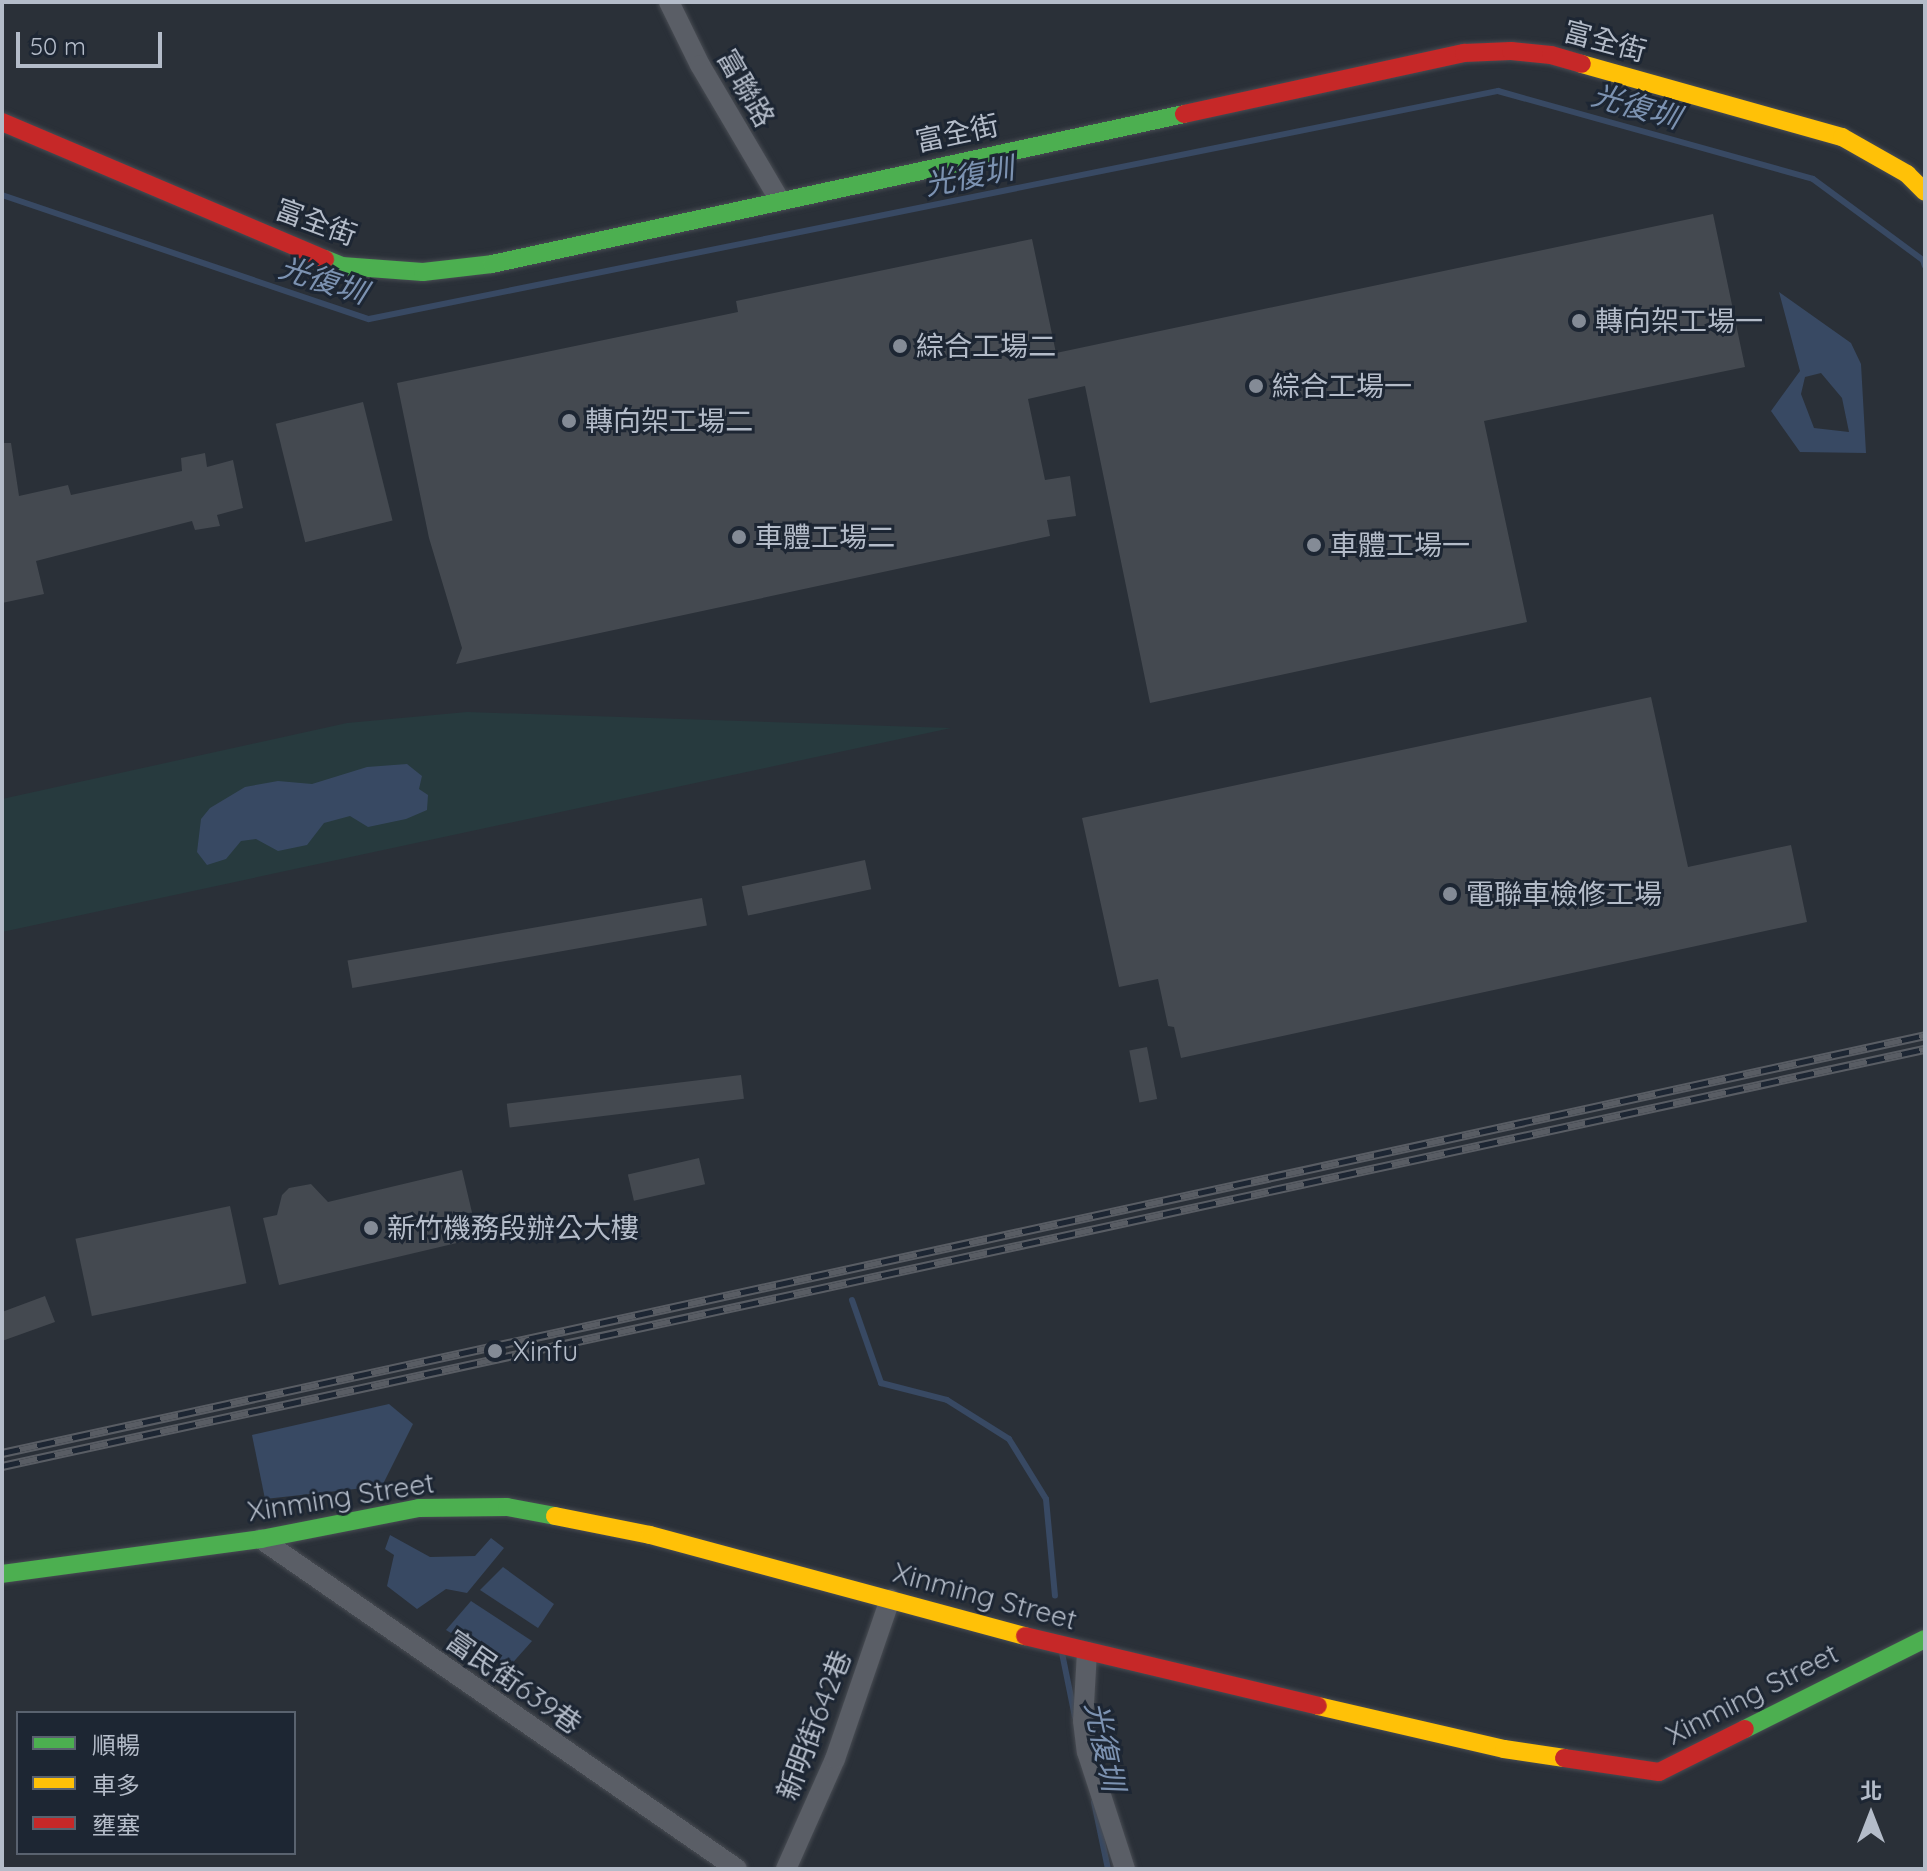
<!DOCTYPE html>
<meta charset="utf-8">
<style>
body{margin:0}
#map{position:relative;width:1927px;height:1871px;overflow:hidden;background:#2a3038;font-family:Quicksand,"Noto Sans TC",sans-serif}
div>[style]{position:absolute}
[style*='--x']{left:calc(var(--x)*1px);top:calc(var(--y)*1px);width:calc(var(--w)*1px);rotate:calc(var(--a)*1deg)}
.green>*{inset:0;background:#273a3e}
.water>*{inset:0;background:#384963}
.stream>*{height:6px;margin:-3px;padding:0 3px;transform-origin:3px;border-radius:3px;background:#384963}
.building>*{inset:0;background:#444950;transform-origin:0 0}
.roads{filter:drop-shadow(0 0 2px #484c53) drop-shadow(0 0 2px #484c53)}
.street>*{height:20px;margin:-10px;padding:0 10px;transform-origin:10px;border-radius:10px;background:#5a5e66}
.fast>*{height:18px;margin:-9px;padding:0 9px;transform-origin:9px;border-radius:9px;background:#4caf50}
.slow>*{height:18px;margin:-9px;padding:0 9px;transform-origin:9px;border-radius:9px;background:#ffc107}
.jam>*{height:18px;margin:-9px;padding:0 9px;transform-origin:9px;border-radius:9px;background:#c62828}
.rail>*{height:9px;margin-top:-4.5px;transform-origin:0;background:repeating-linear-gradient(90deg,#1d2633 0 18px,#595d64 0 36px);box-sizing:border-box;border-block:2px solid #595d64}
.dots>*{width:22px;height:22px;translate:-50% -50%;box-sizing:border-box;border:4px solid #1d2633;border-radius:50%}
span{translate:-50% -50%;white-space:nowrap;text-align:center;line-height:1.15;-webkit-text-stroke:6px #1d2633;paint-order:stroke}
.street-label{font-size:28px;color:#b4bcc9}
.poi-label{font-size:28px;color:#b4bcc9}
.left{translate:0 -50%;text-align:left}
.water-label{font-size:30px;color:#7c92b1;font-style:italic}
.frame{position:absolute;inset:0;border:4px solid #b4bcc9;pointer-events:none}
.legend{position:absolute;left:16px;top:1711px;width:280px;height:144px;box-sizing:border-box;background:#1d2633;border:2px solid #59626f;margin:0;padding:10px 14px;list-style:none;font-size:24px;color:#b4bcc9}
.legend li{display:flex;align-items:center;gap:16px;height:40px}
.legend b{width:40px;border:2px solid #59626f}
.north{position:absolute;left:1831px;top:1775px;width:80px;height:80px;-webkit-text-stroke:6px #1d2633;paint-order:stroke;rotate:0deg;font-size:22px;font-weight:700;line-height:32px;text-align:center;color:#b4bcc9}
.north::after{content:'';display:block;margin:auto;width:28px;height:36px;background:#b4bcc9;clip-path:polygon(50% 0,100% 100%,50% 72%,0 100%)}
.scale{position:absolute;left:16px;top:32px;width:146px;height:36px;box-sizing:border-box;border:4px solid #b4bcc9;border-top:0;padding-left:10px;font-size:24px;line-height:28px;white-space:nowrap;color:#b4bcc9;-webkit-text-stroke:6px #1d2633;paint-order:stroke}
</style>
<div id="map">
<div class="green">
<i style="clip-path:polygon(467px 712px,951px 728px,2px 932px,2px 799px,347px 723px)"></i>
</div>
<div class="water">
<i style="clip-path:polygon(evenodd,1779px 292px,1851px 343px,1861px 364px,1866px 453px,1800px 452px,1771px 411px,1800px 371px,1779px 292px,1821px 373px,1842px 398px,1849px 432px,1814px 428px,1801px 394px,1805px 377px,1821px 373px)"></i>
<i style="clip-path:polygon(407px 764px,422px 776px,419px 789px,428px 795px,427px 810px,406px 819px,368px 827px,350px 816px,324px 823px,307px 845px,278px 851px,256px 839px,241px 841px,226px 859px,207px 865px,197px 852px,201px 819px,210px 808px,245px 787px,278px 781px,312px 784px,367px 767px)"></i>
<i style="clip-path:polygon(389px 1404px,413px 1424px,382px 1486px,265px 1499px,252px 1435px)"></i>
<i style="clip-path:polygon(390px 1535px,430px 1557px,475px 1556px,491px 1538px,504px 1548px,467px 1593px,446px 1589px,417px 1609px,387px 1586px,394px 1555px,385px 1549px)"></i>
<i style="clip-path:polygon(503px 1567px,554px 1604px,538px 1628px,480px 1590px)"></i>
<i style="clip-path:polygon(471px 1601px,532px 1641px,508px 1668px,446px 1630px)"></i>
</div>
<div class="stream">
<i style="--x:2;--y:195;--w:387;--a:18.7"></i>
<i style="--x:369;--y:319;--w:1152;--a:-11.42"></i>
<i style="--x:1498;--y:91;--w:327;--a:15.6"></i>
<i style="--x:1813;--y:179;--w:137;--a:36.4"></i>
<i style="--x:1923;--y:260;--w:6;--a:72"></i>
<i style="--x:852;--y:1300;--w:88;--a:70.7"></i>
<i style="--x:881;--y:1383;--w:68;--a:14.4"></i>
<i style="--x:947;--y:1400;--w:73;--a:32.2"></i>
<i style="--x:1009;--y:1439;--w:70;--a:58.3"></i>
<i style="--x:1046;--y:1499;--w:97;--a:84.7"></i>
<i style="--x:1062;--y:1653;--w:65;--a:78.5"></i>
<i style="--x:1094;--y:1802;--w:68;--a:78.2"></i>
</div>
<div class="building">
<i style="clip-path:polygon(1713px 214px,1745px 367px,1484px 421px,1527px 622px,1150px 703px,1085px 386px,1028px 399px,1045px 480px,1070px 476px,1076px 516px,1047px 520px,1050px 536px,456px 664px,462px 648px,429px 538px,397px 383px,738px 312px,736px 301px,1032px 239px,1056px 353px)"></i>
<i style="left:363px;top:402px;width:122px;height:90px;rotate:76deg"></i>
<i style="clip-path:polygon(2px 443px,11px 443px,19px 496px,68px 485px,71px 495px,182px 471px,181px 458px,205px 453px,207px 467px,233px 460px,243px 508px,217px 515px,220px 526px,195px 530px,192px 521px,36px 561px,44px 594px,2px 603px)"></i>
<i style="clip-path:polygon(1651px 697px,1688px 867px,1791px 845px,1807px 922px,1181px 1058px,1174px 1027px,1168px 1026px,1158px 979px,1119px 987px,1082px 818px)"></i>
<i style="left:865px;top:860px;width:30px;height:126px;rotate:78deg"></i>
<i style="left:702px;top:898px;width:28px;height:360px;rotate:80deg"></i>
<i style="left:1147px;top:1047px;width:53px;height:18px;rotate:79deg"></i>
<i style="left:741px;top:1075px;width:24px;height:236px;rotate:83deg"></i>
<i style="left:699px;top:1158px;width:27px;height:73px;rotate:77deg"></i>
<i style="clip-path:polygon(462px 1170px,478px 1238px,279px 1285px,263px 1218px,277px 1215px,282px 1195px,289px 1188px,311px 1184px,328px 1202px)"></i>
<i style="left:230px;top:1206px;width:79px;height:158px;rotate:78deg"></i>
<i style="clip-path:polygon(45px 1296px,55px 1322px,2px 1341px,2px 1312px)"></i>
</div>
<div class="roads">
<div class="street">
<i style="--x:669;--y:2;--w:70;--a:63.8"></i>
<i style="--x:700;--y:65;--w:156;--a:59.5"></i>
<i style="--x:261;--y:1539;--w:579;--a:34.73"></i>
<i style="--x:1087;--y:1652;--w:69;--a:93.3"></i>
<i style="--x:1083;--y:1721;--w:31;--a:83"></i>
<i style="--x:1087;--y:1752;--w:123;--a:72"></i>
<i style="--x:786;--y:1869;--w:120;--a:-66"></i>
<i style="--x:835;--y:1759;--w:169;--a:-71"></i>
</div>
<div class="fast">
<i style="--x:325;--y:259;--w:18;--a:22"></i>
<i style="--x:342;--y:266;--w:81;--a:4.2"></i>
<i style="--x:423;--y:272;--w:69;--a:-6.6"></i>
<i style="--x:492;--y:264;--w:708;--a:-12.23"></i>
<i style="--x:2;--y:1574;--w:261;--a:-7.7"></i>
<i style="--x:261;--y:1539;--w:161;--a:-11.1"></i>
<i style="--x:419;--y:1508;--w:88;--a:-0.7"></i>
<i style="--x:507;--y:1507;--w:49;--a:10.6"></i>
<i style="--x:1745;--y:1729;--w:201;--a:-26.6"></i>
</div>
<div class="slow">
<i style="--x:1582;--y:64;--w:270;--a:15.7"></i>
<i style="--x:1842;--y:137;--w:75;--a:29.6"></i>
<i style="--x:1907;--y:174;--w:25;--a:45"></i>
<i style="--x:555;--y:1516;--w:97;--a:11.3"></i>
<i style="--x:650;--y:1535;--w:388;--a:15.1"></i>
<i style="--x:1318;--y:1706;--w:191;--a:13"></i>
<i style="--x:1504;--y:1749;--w:61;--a:8.5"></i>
</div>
<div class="jam">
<i style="--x:1184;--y:114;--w:287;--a:-12.3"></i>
<i style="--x:1464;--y:53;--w:47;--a:-2.4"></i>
<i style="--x:1511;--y:51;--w:40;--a:5.7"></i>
<i style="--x:1551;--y:55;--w:32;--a:16"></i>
<i style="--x:2;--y:122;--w:351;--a:23"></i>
<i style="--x:1025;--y:1636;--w:301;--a:13.4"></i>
<i style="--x:1564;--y:1758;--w:96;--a:8.4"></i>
<i style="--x:1659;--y:1772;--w:96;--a:-26.6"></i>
</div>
</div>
<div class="rail">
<i style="--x:2;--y:1453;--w:1968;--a:-12.26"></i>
<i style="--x:2;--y:1466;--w:1968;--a:-12.24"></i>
</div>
<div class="dots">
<i style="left:1579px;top:321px;background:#848b96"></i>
<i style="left:900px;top:346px;background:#848b96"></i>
<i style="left:1256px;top:386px;background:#848b96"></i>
<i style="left:569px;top:421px;background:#848b96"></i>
<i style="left:739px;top:537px;background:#848b96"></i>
<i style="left:1314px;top:545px;background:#848b96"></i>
<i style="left:1450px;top:894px;background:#848b96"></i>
<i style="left:371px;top:1228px;background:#848b96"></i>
<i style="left:495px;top:1351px;background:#848b96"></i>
</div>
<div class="street-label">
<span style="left:1605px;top:41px;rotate:15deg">富全街</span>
<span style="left:746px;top:88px;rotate:60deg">富聯路</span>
<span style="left:957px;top:133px;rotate:-12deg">富全街</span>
<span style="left:316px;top:222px;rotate:20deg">富全街</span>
<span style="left:341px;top:1497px;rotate:-9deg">Xinming Street</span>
<span style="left:985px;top:1596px;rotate:15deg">Xinming Street</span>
<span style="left:514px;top:1682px;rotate:35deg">富民街639巷</span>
<span style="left:1752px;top:1694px;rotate:-27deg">Xinming Street</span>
<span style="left:814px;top:1725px;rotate:-69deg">新明街642巷</span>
</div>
<div class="poi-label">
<span class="left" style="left:1595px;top:321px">轉向架工場一</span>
<span class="left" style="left:916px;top:346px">綜合工場二</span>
<span class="left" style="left:1272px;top:386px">綜合工場一</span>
<span class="left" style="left:585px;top:421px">轉向架工場二</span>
<span class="left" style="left:755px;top:537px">車體工場二</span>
<span class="left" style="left:1330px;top:545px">車體工場一</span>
<span class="left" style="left:1466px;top:894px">電聯車檢修工場</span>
<span class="left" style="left:387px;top:1228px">新竹機務段辦公大樓</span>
<span class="left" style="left:513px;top:1351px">Xinfu</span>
</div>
<div class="water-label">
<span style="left:1636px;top:106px;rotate:16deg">光復圳</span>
<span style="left:969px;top:176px;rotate:-11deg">光復圳</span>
<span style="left:323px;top:280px;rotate:18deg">光復圳</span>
<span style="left:1105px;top:1746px;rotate:78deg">光復圳</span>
</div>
<div class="frame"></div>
<ul class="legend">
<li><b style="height:10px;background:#4caf50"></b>順暢</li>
<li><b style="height:10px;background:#ffc107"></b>車多</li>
<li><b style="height:10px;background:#c62828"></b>壅塞</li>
</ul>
<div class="north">北</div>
<div class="scale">50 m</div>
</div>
